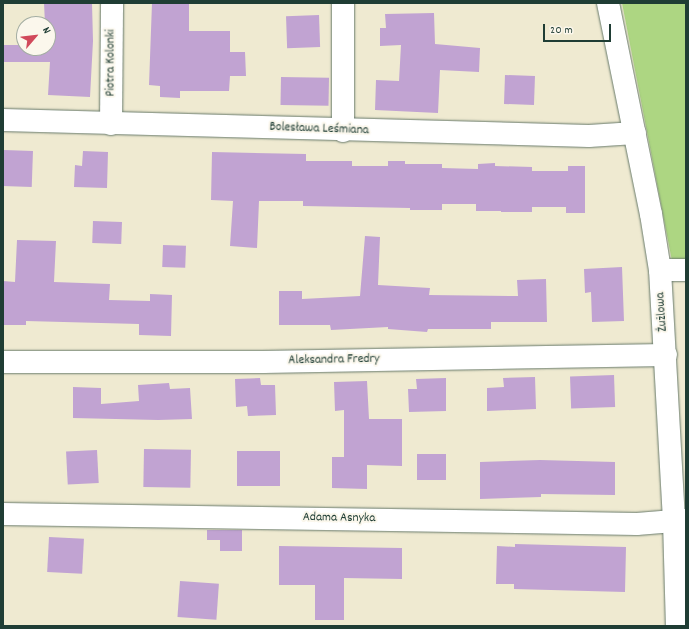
<!DOCTYPE html>
<meta charset="utf-8">
<style>
body{margin:0}
#map{position:relative;width:689px;height:629px;overflow:hidden;background:#efead1;font-family:Dekko,sans-serif}
div>[style]{position:absolute}
[style*='--x']{left:calc(var(--x)*1px);top:calc(var(--y)*1px);width:calc(var(--w)*1px);rotate:calc(var(--a)*1deg)}
.green>*{inset:0;background:#add682}
.building>*{inset:0;background:#c1a3d2;transform-origin:0 0}
.roads{filter:drop-shadow(0 0 1px #687a6b) drop-shadow(0 0 1px #687a6b)}
.street>*{height:22px;margin:-11px;padding:0 11px;transform-origin:11px;border-radius:11px;background:#fff}
span{translate:-50% -50%;white-space:nowrap;text-align:center;line-height:1.15;-webkit-text-stroke:4px #fbf7ec;paint-order:stroke}
.street-label{font-size:13px;color:#1f3d34}
.frame{position:absolute;inset:0;border:4px solid #1f3d34;pointer-events:none}
.north{position:absolute;left:16px;top:16px;width:40px;height:40px;box-sizing:border-box;background:#fbf7ec;border:1px solid #a3ada2;border-radius:50%;rotate:62deg;font-size:11px;font-weight:700;line-height:16px;text-align:center;color:#1f3d34}
.north::after{content:'';display:block;margin:auto;width:14px;height:18px;background:#d1495b;clip-path:polygon(50% 0,100% 100%,50% 72%,0 100%)}
.scale{position:absolute;left:543px;top:24px;width:68px;height:18px;box-sizing:border-box;border:2px solid #1f3d34;border-top:0;padding-left:5px;font-size:12px;line-height:14px;white-space:nowrap;color:#1f3d34;-webkit-text-stroke:3px #fbf7ec;paint-order:stroke}
</style>
<div id="map">
<div class="green">
<i style="clip-path:polygon(622px 3px,686px 3px,686px 261px,672px 261px)"></i>
</div>
<div class="building">
<i style="clip-path:polygon(44px 3px,92px 3px,93px 41px,90px 97px,48px 95px,50px 62px,3px 62px,3px 45px,24px 45px,24px 48px,48px 48px,48px 24px,45px 24px)"></i>
<i style="clip-path:polygon(152px 3px,189px 4px,189px 31px,230px 31px,230px 52px,245px 52px,246px 76px,230px 76px,229px 91px,180px 91px,180px 98px,160px 97px,160px 86px,149px 85px)"></i>
<i style="clip-path:polygon(434px 13px,435px 44px,480px 48px,479px 72px,440px 70px,438px 113px,375px 110px,376px 80px,399px 81px,401px 45px,380px 46px,380px 28px,386px 28px,385px 14px)"></i>
<i style="left:319px;top:15px;width:32px;height:33px;rotate:88deg"></i>
<i style="left:505px;top:75px;width:30px;height:29px;rotate:2deg"></i>
<i style="left:281px;top:77px;width:48px;height:28px;rotate:1deg"></i>
<i style="left:4px;top:150px;width:29px;height:36px;rotate:2deg"></i>
<i style="clip-path:polygon(83px 151px,108px 152px,107px 188px,74px 187px,75px 165px,82px 166px)"></i>
<i style="clip-path:polygon(212px 152px,306px 154px,306px 161px,352px 161px,352px 166px,388px 166px,388px 161px,405px 161px,405px 164px,442px 164px,442px 168px,478px 169px,478px 164px,495px 163px,495px 166px,532px 167px,532px 171px,568px 171px,568px 166px,585px 166px,585px 213px,566px 213px,566px 207px,532px 207px,532px 212px,501px 212px,501px 211px,476px 211px,476px 204px,442px 204px,442px 210px,410px 210px,410px 208px,303px 206px,303px 201px,259px 201px,257px 248px,230px 246px,233px 201px,211px 200px)"></i>
<i style="left:93px;top:221px;width:29px;height:22px;rotate:2deg"></i>
<i style="clip-path:polygon(365px 236px,380px 237px,378px 285px,430px 288px,429px 295px,518px 296px,517px 280px,546px 279px,547px 322px,491px 322px,491px 329px,428px 329px,427px 332px,388px 329px,388px 327px,331px 330px,330px 325px,279px 325px,279px 291px,302px 291px,302px 299px,360px 296px)"></i>
<i style="clip-path:polygon(17px 240px,56px 241px,54px 282px,110px 284px,109px 300px,150px 301px,150px 294px,172px 295px,171px 336px,139px 335px,139px 324px,26px 321px,26px 325px,3px 325px,3px 281px,15px 282px)"></i>
<i style="left:163px;top:245px;width:23px;height:22px;rotate:2deg"></i>
<i style="clip-path:polygon(622px 267px,624px 321px,592px 322px,591px 292px,585px 293px,584px 269px)"></i>
<i style="left:614px;top:375px;width:32px;height:44px;rotate:88deg"></i>
<i style="clip-path:polygon(535px 377px,536px 409px,487px 411px,487px 388px,504px 387px,503px 378px)"></i>
<i style="clip-path:polygon(260px 378px,261px 385px,275px 385px,276px 415px,248px 416px,247px 406px,236px 407px,235px 379px)"></i>
<i style="clip-path:polygon(446px 378px,446px 411px,409px 412px,408px 389px,417px 389px,416px 379px)"></i>
<i style="clip-path:polygon(367px 381px,369px 419px,402px 419px,402px 466px,367px 465px,367px 489px,332px 488px,332px 457px,344px 457px,344px 410px,335px 411px,334px 382px)"></i>
<i style="clip-path:polygon(169px 383px,170px 389px,190px 388px,192px 419px,158px 420px,73px 418px,73px 387px,101px 388px,101px 404px,139px 401px,138px 385px)"></i>
<i style="left:144px;top:449px;width:47px;height:38px;rotate:1deg"></i>
<i style="left:97px;top:450px;width:33px;height:31px;rotate:87deg"></i>
<i style="left:237px;top:451px;width:43px;height:35px"></i>
<i style="left:417px;top:454px;width:29px;height:26px"></i>
<i style="clip-path:polygon(540px 460px,615px 462px,615px 495px,541px 494px,541px 497px,480px 499px,480px 462px)"></i>
<i style="clip-path:polygon(207px 530px,242px 530px,242px 551px,220px 551px,220px 540px,207px 540px)"></i>
<i style="left:49px;top:537px;width:35px;height:35px;rotate:3deg"></i>
<i style="clip-path:polygon(515px 544px,626px 547px,625px 592px,514px 589px,514px 584px,496px 584px,497px 546px,515px 547px)"></i>
<i style="clip-path:polygon(279px 546px,402px 548px,402px 579px,344px 578px,344px 620px,315px 620px,315px 585px,279px 585px)"></i>
<i style="left:180px;top:581px;width:39px;height:36px;rotate:4deg"></i>
</div>
<div class="roads">
<div class="street">
<i style="--x:608;--y:3;--w:215;--a:78.5"></i>
<i style="--x:651;--y:214;--w:57;--a:80.9"></i>
<i style="--x:660;--y:270;--w:251;--a:86.8"></i>
<i style="--x:674;--y:521;--w:105;--a:88.4"></i>
<i style="--x:3;--y:120;--w:586;--a:1.56"></i>
<i style="--x:589;--y:136;--w:46;--a:-3.7"></i>
<i style="--x:111;--y:124;--w:121;--a:-89.5"></i>
<i style="--x:343;--y:131;--w:128;--a:-90"></i>
<i style="--x:660;--y:270;--w:26;--a:0"></i>
<i style="--x:3;--y:362;--w:260;--a:0"></i>
<i style="--x:263;--y:362;--w:403;--a:-1"></i>
<i style="--x:3;--y:514;--w:634;--a:0.9"></i>
<i style="--x:637;--y:524;--w:49;--a:-4.7"></i>
</div>
</div>
<div class="street-label">
<span style="left:112px;top:63px;rotate:-90deg">Piotra Kolonki</span>
<span style="left:319px;top:130px;rotate:2deg">Bolesława Leśmiana</span>
<span style="left:663px;top:312px;rotate:-94deg">Żużlowa</span>
<span style="left:334px;top:361px;rotate:-1deg">Aleksandra Fredry</span>
<span style="left:339px;top:519px;rotate:1deg">Adama Asnyka</span>
</div>
<div class="frame"></div>
<div class="north">N</div>
<div class="scale">20 m</div>
</div>
